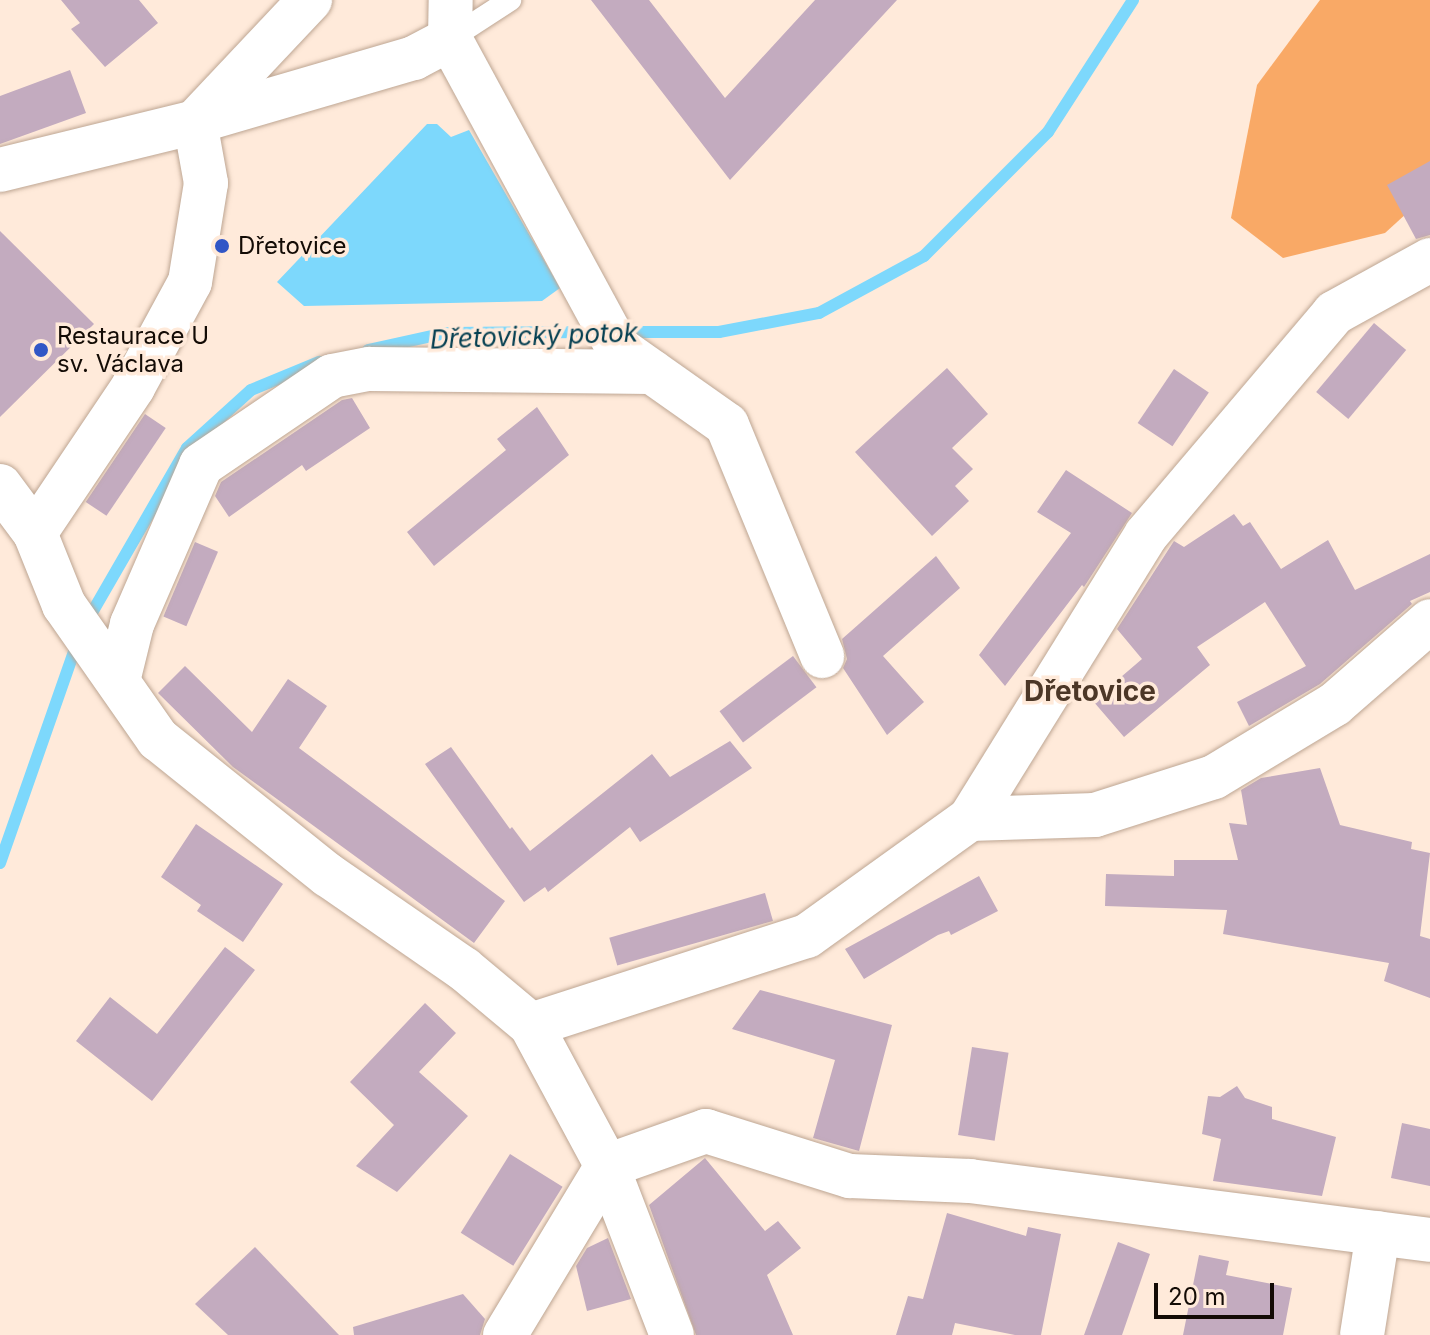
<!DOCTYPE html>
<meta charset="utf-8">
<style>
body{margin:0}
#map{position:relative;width:1430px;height:1335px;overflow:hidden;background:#ffeada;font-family:Inter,sans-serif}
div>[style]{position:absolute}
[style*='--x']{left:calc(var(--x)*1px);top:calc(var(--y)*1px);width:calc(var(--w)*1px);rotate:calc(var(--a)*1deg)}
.forest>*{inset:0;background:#f9a966}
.water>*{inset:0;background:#7dd8fc}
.stream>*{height:12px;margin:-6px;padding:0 6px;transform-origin:6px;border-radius:6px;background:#7dd8fc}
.building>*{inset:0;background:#c3abbf;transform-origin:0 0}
.roads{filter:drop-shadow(0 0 2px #bea693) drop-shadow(0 0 2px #bea693)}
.service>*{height:22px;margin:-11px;padding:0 11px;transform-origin:11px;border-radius:11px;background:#fff}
.minor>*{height:44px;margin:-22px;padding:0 22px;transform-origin:22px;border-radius:22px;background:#fff}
.dots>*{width:22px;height:22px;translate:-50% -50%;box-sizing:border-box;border:4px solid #ffeada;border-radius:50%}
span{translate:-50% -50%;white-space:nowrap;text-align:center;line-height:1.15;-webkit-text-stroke:7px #ffeada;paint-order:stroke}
.poi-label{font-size:24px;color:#130b05}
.left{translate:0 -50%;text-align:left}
.water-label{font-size:26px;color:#053f51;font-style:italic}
.quarter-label{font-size:28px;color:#4c3727;font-weight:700}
.scale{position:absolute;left:1154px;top:1283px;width:120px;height:36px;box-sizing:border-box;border:4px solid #130b05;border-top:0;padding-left:10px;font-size:24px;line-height:28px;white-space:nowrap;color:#130b05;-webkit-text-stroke:6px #ffeada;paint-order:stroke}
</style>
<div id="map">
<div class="forest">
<i style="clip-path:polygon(1320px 0,1430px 0,1430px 192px,1385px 233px,1283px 258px,1231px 218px,1257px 85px)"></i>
</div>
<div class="water">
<i style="clip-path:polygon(427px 124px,437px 124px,451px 137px,469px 130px,560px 288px,542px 301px,304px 306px,277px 282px)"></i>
</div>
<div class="stream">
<i style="--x:618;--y:332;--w:101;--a:0"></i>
<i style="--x:719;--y:332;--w:102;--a:-10.8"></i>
<i style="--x:819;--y:313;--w:119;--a:-28.5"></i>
<i style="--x:924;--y:256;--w:175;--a:-45"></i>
<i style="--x:1048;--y:132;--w:157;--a:-57.2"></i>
<i style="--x:368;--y:350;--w:80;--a:-12.3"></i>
<i style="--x:446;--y:333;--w:153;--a:-0.4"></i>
<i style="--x:86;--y:623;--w:202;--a:-60"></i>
<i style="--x:187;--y:448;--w:86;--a:-42.2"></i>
<i style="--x:251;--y:390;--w:74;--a:-22.4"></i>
<i style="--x:0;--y:863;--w:236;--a:-70.7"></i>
</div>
<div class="building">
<i style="clip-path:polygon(61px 0,139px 0,158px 23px,105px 67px,71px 29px,80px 23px)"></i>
<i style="clip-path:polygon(591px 0,649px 0,725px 98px,815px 0,897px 0,730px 180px)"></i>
<i style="clip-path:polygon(70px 70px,86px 113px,0 144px,0 96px)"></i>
<i style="clip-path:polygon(1430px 161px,1430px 235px,1416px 239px,1387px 185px)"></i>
<i style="clip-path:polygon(0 231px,94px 324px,0 417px)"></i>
<i style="left:1374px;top:323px;width:42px;height:90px;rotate:40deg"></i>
<i style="clip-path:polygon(947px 368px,988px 414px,952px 448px,973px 469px,955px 486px,969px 501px,932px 536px,855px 452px)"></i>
<i style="left:1174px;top:369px;width:42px;height:65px;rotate:34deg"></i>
<i style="clip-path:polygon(352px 398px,370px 428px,306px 471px,302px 465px,229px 517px,215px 496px,221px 482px,342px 400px)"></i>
<i style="clip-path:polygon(537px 407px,569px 455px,434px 566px,407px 532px,506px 450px,497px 439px)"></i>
<i style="left:145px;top:414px;width:25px;height:106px;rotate:34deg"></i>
<i style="clip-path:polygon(1066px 470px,1132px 513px,1084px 587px,1082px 585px,1005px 686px,979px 655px,1071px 533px,1037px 512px)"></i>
<i style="clip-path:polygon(1234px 514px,1243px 526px,1250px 522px,1281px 569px,1328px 540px,1355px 590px,1430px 554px,1430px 592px,1410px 601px,1412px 604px,1320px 684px,1249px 726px,1237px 702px,1306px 666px,1265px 602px,1197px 647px,1210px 665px,1124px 737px,1093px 701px,1142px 659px,1117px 629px,1174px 541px,1184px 547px)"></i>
<i style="left:195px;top:542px;width:25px;height:81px;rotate:23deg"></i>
<i style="clip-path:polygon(936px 556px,960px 588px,883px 656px,924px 702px,887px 735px,843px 668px,847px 659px,842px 639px)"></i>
<i style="left:793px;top:656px;width:39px;height:92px;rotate:53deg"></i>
<i style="clip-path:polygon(185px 666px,252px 732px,288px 679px,327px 706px,299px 748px,505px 901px,474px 943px,233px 767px,158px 693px)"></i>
<i style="clip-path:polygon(730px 741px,752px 768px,640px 842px,630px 827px,548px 892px,545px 887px,524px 902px,425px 764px,451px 747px,510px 829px,512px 827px,530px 851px,652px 754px,670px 777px)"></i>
<i style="clip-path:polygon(1320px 768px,1340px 825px,1412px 842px,1411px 849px,1430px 853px,1420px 936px,1430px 939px,1430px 998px,1384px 981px,1389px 963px,1223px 934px,1227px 910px,1105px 906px,1106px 874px,1174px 876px,1174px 860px,1238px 860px,1229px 823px,1247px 825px,1241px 790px,1261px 778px)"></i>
<i style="clip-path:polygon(196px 824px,283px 884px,243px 942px,197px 911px,201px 905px,161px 877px)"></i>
<i style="clip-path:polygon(979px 876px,998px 911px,951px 935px,949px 931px,938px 935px,864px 979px,845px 949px)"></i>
<i style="left:765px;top:893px;width:29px;height:162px;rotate:74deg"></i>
<i style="clip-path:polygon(225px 947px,255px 970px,152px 1101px,76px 1041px,110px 997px,157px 1034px)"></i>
<i style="clip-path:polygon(760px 990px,892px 1025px,859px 1151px,813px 1138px,835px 1060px,732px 1029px)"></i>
<i style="clip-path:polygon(425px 1003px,456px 1033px,419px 1072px,468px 1116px,397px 1192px,356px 1166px,394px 1125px,350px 1082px)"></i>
<i style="left:972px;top:1047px;width:37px;height:89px;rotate:9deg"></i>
<i style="clip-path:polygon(1237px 1086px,1245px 1098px,1272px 1107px,1272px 1119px,1336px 1137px,1322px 1196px,1213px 1181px,1221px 1139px,1202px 1134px,1208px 1096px,1220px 1097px)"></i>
<i style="clip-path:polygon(1402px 1123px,1430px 1129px,1430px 1186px,1391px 1178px)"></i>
<i style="left:510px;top:1154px;width:62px;height:93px;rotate:32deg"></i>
<i style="clip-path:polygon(705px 1158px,765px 1231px,778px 1221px,801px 1248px,767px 1275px,793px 1335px,696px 1335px,649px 1205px)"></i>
<i style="clip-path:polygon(947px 1213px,1026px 1236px,1028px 1227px,1061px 1234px,1041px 1335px,1015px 1335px,955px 1323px,952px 1335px,896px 1335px,908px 1296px,923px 1299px)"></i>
<i style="clip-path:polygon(608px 1238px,631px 1299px,587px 1311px,576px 1266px,587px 1248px)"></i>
<i style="clip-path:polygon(1118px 1242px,1150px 1254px,1122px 1335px,1084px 1335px)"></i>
<i style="clip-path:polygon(255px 1247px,339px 1335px,228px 1335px,195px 1304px)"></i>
<i style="clip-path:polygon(1199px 1255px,1229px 1261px,1226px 1275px,1292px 1288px,1283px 1335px,1183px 1335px)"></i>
<i style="clip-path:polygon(463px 1294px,485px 1319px,480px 1335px,354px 1335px,353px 1327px)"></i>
</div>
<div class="roads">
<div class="service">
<i style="--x:450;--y:39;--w:72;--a:-33"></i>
</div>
<div class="minor">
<i style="--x:450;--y:39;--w:39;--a:-89"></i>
<i style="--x:0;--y:170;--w:201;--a:-13.8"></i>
<i style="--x:195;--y:122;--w:168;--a:-46.7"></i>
<i style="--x:0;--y:486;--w:59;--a:53.3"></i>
<i style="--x:35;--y:533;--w:78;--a:68.1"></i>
<i style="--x:64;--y:605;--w:164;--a:55"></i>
<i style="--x:158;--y:739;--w:218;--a:38.7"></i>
<i style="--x:328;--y:875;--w:165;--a:34.7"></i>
<i style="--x:464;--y:969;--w:87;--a:39.9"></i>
<i style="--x:531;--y:1025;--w:160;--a:61.7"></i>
<i style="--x:607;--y:1166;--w:105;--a:-19.5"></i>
<i style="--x:706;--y:1131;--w:151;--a:17.4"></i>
<i style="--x:850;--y:1176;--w:120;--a:2.4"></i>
<i style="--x:970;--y:1181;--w:464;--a:7.3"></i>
<i style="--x:35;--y:533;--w:176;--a:-56.1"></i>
<i style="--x:133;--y:387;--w:119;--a:-61.5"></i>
<i style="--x:190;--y:282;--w:100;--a:-80.8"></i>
<i style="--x:206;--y:183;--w:62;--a:-100.2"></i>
<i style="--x:195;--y:122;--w:228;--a:-16.3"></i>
<i style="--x:414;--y:58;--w:41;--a:-27.8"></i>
<i style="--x:450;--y:39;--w:352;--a:61.5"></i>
<i style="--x:618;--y:348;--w:133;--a:35.2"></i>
<i style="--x:727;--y:425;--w:250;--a:67.6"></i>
<i style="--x:118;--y:681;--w:59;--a:-76.2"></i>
<i style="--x:132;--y:624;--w:173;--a:-66.5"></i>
<i style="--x:201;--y:465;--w:158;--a:-34.2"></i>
<i style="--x:332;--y:376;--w:38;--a:-11"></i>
<i style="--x:369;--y:369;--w:283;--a:0.6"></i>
<i style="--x:970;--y:819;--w:125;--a:-1.8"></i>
<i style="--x:1095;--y:815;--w:125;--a:-17.7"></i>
<i style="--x:1214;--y:777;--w:141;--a:-31.1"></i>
<i style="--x:1335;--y:704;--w:126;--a:-41.1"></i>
<i style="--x:531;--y:1025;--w:290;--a:-17.9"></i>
<i style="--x:807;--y:936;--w:201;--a:-35.7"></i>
<i style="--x:970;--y:819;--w:334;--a:-58.2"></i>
<i style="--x:1146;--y:535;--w:291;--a:-49.7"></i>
<i style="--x:1334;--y:313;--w:110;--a:-28.9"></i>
<i style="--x:607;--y:1166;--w:181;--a:69"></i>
<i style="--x:505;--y:1335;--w:197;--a:-58.9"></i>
<i style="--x:1362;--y:1335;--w:103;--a:-81.1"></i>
</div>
</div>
<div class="dots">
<i style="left:222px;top:246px;background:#3156c6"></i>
<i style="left:41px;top:350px;background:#3156c6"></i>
</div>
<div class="poi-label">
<span class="left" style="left:238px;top:246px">Dřetovice</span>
<span class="left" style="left:57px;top:350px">Restaurace U<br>sv. Václava</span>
</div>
<div class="water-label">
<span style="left:534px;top:336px;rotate:-2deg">Dřetovický potok</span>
</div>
<div class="quarter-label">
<span style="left:1090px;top:691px">Dřetovice</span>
</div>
<div class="scale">20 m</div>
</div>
